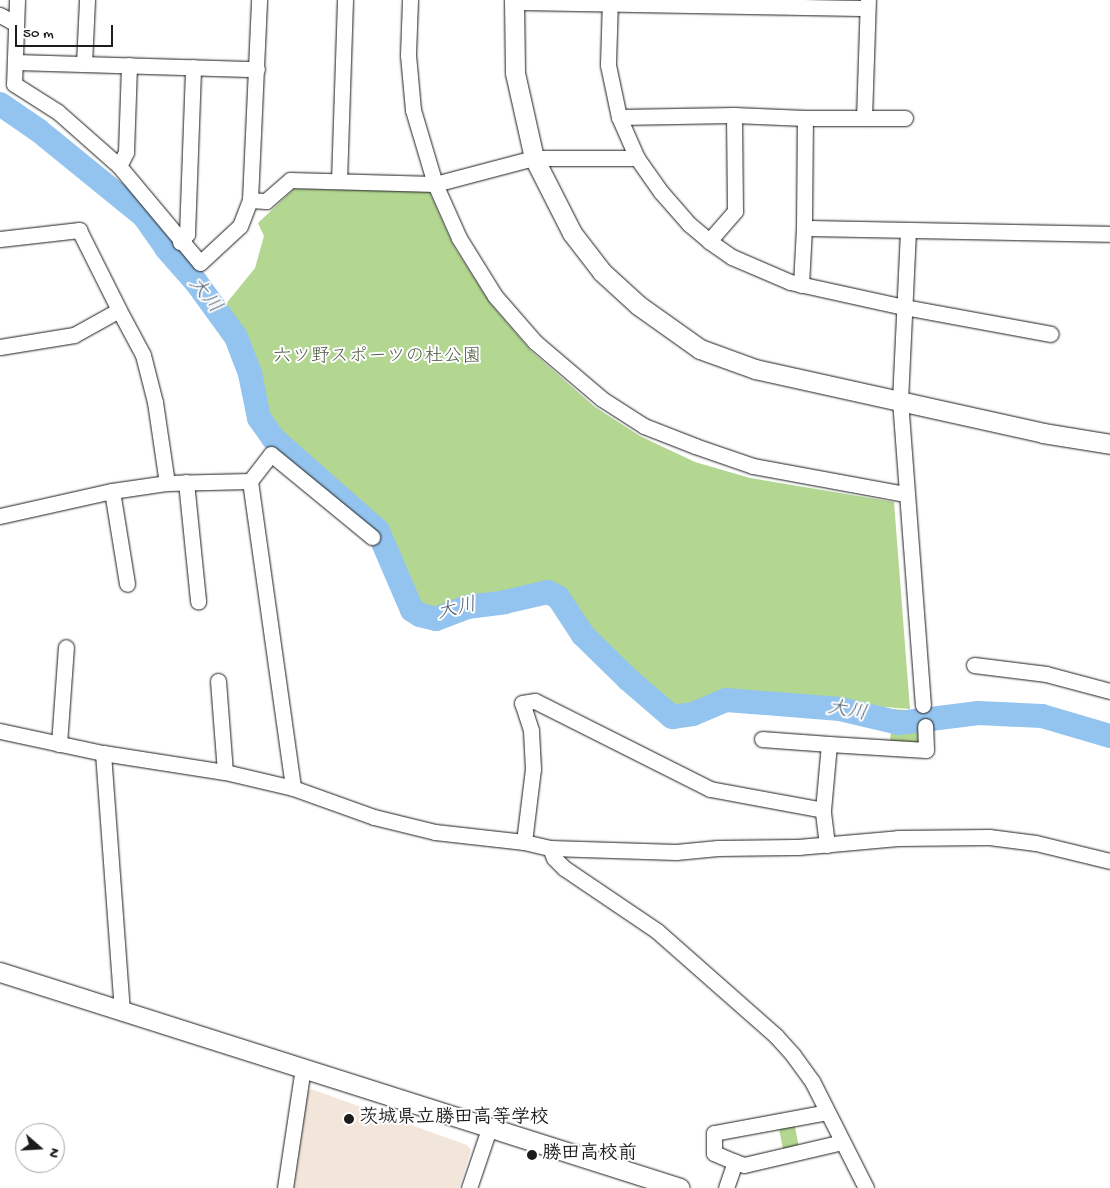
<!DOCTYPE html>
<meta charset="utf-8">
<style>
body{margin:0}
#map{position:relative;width:1110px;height:1188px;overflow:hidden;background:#fff;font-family:"Gochi Hand","Klee One",sans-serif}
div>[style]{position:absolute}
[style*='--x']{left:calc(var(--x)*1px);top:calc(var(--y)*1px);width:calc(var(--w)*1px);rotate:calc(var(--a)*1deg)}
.built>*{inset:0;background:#f2e6db}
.green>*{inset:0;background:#b3d691;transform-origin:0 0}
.river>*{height:24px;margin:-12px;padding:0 12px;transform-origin:12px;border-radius:12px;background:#93c4ef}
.roads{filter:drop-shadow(0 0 1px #1c1c1c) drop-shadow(0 0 1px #1c1c1c)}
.minor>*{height:15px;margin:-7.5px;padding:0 7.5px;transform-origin:7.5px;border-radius:7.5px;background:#fff}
.tertiary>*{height:19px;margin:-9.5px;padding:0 9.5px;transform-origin:9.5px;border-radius:9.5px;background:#fff}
.dots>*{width:14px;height:14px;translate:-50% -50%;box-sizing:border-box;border:2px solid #fff;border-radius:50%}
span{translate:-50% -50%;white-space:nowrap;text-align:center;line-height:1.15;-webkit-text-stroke:4px #fff;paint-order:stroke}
.park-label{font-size:19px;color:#515d45}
.poi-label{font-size:19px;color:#1c1c1c;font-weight:700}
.left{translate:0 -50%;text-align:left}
.water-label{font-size:20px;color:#4c5f70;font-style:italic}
.north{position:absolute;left:15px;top:1123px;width:50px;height:50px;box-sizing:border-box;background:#fff;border:1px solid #a4a4a4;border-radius:50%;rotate:109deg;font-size:14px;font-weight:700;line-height:20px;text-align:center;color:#1c1c1c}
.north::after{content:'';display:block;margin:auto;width:18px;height:22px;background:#1c1c1c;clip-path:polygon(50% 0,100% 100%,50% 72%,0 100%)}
.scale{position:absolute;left:15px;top:25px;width:98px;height:22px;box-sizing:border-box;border:2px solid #1c1c1c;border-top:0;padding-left:6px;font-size:15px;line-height:18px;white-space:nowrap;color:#1c1c1c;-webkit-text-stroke:4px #fff;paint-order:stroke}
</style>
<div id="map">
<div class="built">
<i style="clip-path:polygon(311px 1089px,467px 1145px,471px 1150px,459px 1188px,294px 1188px,307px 1093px)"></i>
</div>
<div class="green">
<i style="clip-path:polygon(294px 189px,429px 191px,453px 245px,490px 303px,531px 351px,595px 407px,640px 436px,695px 462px,750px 478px,894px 502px,910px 709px,726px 695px,683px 711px,669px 710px,626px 673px,593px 641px,564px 599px,553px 589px,543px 589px,472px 602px,434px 615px,422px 614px,414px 608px,380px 529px,276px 437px,262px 416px,252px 373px,238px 336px,221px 310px,255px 268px,264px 236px,258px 223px)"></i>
<i style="clip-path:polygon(882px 708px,918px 711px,918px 742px,890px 741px,892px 718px)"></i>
<i style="left:794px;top:1122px;width:26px;height:16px;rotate:79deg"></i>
</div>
<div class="river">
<i style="--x:0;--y:104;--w:46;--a:34.4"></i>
<i style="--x:38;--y:130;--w:136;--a:39.1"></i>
<i style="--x:144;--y:216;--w:39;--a:55"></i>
<i style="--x:166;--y:248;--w:45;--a:48.6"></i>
<i style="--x:196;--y:282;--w:68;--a:54"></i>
<i style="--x:236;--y:337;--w:40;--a:69"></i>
<i style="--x:250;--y:374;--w:45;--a:78.4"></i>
<i style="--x:259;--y:418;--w:24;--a:55"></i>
<i style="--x:273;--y:438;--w:140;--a:41.5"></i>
<i style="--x:378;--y:531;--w:86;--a:66.7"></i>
<i style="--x:412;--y:610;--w:9;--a:32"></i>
<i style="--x:420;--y:615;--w:16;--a:14"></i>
<i style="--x:436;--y:619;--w:33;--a:-21"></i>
<i style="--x:467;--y:607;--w:38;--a:-7"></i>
<i style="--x:505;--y:602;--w:44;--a:-13.1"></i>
<i style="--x:548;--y:592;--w:11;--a:27"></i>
<i style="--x:558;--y:597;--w:45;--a:56.7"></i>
<i style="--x:583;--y:635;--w:64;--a:44.4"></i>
<i style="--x:629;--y:680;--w:57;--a:40.7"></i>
<i style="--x:672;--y:717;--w:21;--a:-8"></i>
<i style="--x:693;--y:714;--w:36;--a:-23"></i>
<i style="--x:726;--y:700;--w:114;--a:4.5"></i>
<i style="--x:840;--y:709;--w:61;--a:13.3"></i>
<i style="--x:899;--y:723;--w:80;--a:-7.2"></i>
<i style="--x:978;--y:713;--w:64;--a:2.7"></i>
<i style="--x:1042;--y:716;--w:71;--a:16.4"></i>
</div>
<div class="roads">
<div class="minor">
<i style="--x:17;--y:0;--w:84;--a:92"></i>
<i style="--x:14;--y:84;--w:52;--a:32.5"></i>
<i style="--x:58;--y:112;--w:81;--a:41.5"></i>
<i style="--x:119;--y:166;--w:126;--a:50.1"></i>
<i style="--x:200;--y:263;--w:54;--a:-42.8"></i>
<i style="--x:240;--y:226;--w:28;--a:-69"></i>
<i style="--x:250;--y:200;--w:200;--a:-87.4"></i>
<i style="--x:410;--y:0;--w:55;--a:92.1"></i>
<i style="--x:408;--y:55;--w:55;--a:84.8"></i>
<i style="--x:413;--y:110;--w:77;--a:73.4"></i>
<i style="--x:435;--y:184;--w:59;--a:66"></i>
<i style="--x:459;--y:238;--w:68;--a:58.2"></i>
<i style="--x:495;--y:296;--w:61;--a:49"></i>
<i style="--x:535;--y:342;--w:88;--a:40.4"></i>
<i style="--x:602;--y:399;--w:50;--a:32.7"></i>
<i style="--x:644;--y:426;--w:55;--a:21.4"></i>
<i style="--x:695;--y:446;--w:61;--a:19"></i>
<i style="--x:753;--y:466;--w:156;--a:10.4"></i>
<i style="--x:610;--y:0;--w:65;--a:91.8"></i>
<i style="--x:608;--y:65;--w:53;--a:78.1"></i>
<i style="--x:619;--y:117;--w:45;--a:66.3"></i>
<i style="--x:637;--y:158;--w:42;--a:54.8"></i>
<i style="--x:661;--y:192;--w:43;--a:48.8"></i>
<i style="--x:689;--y:224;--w:26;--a:40"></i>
<i style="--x:709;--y:241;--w:28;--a:35"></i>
<i style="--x:732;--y:257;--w:63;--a:23.3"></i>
<i style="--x:790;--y:282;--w:117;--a:12.4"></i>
<i style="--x:904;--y:307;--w:149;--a:10.4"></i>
<i style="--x:514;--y:2;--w:353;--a:1"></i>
<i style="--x:0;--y:15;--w:18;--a:29"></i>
<i style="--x:15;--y:62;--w:242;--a:1.7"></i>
<i style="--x:84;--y:64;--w:64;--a:-87.3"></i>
<i style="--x:619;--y:117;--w:115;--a:-1"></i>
<i style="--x:864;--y:118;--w:118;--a:-88.1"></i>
<i style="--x:119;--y:166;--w:16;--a:-63"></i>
<i style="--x:126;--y:152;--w:87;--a:-88"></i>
<i style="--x:339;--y:181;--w:181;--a:-88.1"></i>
<i style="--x:250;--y:200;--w:16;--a:4"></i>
<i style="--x:266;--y:201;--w:32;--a:-41"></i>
<i style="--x:290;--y:180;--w:145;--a:1.6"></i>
<i style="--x:435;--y:184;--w:102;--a:-14.7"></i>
<i style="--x:534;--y:158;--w:103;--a:0"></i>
<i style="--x:804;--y:228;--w:306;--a:1.1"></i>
<i style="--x:908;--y:231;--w:169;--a:92.7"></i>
<i style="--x:900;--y:400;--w:306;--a:85.7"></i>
<i style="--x:0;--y:239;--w:80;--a:-6.5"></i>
<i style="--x:79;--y:230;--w:89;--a:63.4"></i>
<i style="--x:709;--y:241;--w:40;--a:-49"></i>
<i style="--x:735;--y:211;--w:96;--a:-90.6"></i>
<i style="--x:734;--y:115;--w:71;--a:2.4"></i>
<i style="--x:805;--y:118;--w:100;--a:0"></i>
<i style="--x:180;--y:242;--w:11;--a:-49"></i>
<i style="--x:187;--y:234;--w:167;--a:-87.9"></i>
<i style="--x:801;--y:285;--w:57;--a:-87"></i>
<i style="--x:804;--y:228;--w:110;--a:-89.5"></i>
<i style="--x:0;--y:347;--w:75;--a:-9.2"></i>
<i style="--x:74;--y:335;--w:51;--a:-29.1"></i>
<i style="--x:119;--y:310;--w:51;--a:61.9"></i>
<i style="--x:143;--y:355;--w:49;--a:75.7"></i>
<i style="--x:155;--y:402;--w:82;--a:81.6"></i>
<i style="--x:250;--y:481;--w:34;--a:-52"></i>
<i style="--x:271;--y:454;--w:131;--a:39.4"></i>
<i style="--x:186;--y:482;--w:120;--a:84.2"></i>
<i style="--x:112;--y:491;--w:94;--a:80.8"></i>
<i style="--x:0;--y:516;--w:115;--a:-12.6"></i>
<i style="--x:112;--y:491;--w:56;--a:-8.3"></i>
<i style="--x:167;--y:483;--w:83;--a:-1.4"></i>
<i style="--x:250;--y:481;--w:310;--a:82"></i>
<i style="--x:974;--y:665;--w:73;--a:7.1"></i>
<i style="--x:1046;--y:674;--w:66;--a:14.9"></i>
<i style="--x:218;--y:681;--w:91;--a:85.6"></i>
<i style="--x:0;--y:731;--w:105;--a:12.1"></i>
<i style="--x:103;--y:753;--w:123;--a:8.9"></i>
<i style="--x:225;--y:772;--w:70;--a:13.2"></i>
<i style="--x:293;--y:788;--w:86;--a:19.7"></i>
<i style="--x:374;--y:817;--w:63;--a:13.8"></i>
<i style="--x:435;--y:832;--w:90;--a:6.4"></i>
<i style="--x:524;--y:842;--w:27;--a:13"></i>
<i style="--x:550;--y:848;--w:126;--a:1.8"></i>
<i style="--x:676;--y:852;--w:42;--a:-5.4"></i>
<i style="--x:718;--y:848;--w:80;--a:-0.7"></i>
<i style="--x:798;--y:847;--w:100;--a:-5.1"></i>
<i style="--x:898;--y:838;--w:91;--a:-0.6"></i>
<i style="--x:989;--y:837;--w:47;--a:7.3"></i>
<i style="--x:1036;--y:843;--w:76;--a:13.7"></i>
<i style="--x:762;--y:739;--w:67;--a:4.3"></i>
<i style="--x:59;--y:744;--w:97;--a:-85.9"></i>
<i style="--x:103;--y:753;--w:259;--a:85.8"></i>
<i style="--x:524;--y:842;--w:74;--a:-83"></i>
<i style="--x:533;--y:769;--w:39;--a:-93"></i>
<i style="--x:531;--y:730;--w:28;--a:-108"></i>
<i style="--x:522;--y:703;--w:13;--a:-9"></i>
<i style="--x:535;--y:701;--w:196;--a:26.7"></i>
<i style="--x:710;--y:789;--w:115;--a:10.5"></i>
<i style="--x:827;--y:845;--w:35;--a:-97"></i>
<i style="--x:823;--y:810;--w:66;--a:-84.8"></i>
<i style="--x:829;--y:744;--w:97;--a:3.5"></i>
<i style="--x:926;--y:750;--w:24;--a:-92"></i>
<i style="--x:550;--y:848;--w:11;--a:68"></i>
<i style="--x:554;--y:858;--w:14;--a:45"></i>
<i style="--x:564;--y:868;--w:112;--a:34.1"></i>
<i style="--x:657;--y:931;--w:159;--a:41.4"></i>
<i style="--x:776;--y:1036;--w:25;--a:48"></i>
<i style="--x:793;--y:1055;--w:32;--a:54"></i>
<i style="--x:812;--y:1081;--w:120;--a:63.2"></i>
<i style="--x:735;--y:1162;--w:9;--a:18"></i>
<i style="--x:744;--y:1165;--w:101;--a:-13.2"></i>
<i style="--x:285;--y:1188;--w:121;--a:-81.5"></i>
<i style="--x:469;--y:1188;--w:65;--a:-71.3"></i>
<i style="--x:726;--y:1188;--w:28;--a:-71"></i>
<i style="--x:735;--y:1162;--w:23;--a:-157"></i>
<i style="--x:714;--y:1153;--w:20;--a:-90"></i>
<i style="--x:714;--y:1133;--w:115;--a:-10.5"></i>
</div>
<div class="tertiary">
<i style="--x:514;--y:0;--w:73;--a:89.2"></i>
<i style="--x:515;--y:73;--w:87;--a:77.4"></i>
<i style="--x:534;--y:158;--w:84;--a:63.1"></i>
<i style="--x:572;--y:233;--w:49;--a:52.4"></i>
<i style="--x:602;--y:272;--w:49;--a:42.5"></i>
<i style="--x:638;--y:305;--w:76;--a:35.4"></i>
<i style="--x:700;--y:349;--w:59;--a:20"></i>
<i style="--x:755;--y:369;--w:295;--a:12.5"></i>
<i style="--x:1043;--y:433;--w:68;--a:9.3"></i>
<i style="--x:0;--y:972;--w:713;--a:17.62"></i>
</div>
</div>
<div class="dots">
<i style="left:349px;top:1119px;background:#1c1c1c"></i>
<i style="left:532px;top:1155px;background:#1c1c1c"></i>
</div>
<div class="park-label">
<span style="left:377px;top:358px">六ツ野スポーツの杜公園</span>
</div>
<div class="poi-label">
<span class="left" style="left:359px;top:1119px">茨城県立勝田高等学校</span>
<span class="left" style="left:542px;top:1155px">勝田高校前</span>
</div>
<div class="water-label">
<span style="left:204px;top:296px;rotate:51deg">大川</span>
<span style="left:457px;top:610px;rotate:-13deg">大川</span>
<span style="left:847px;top:712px;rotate:10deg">大川</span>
</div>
<div class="north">N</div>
<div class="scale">50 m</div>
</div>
